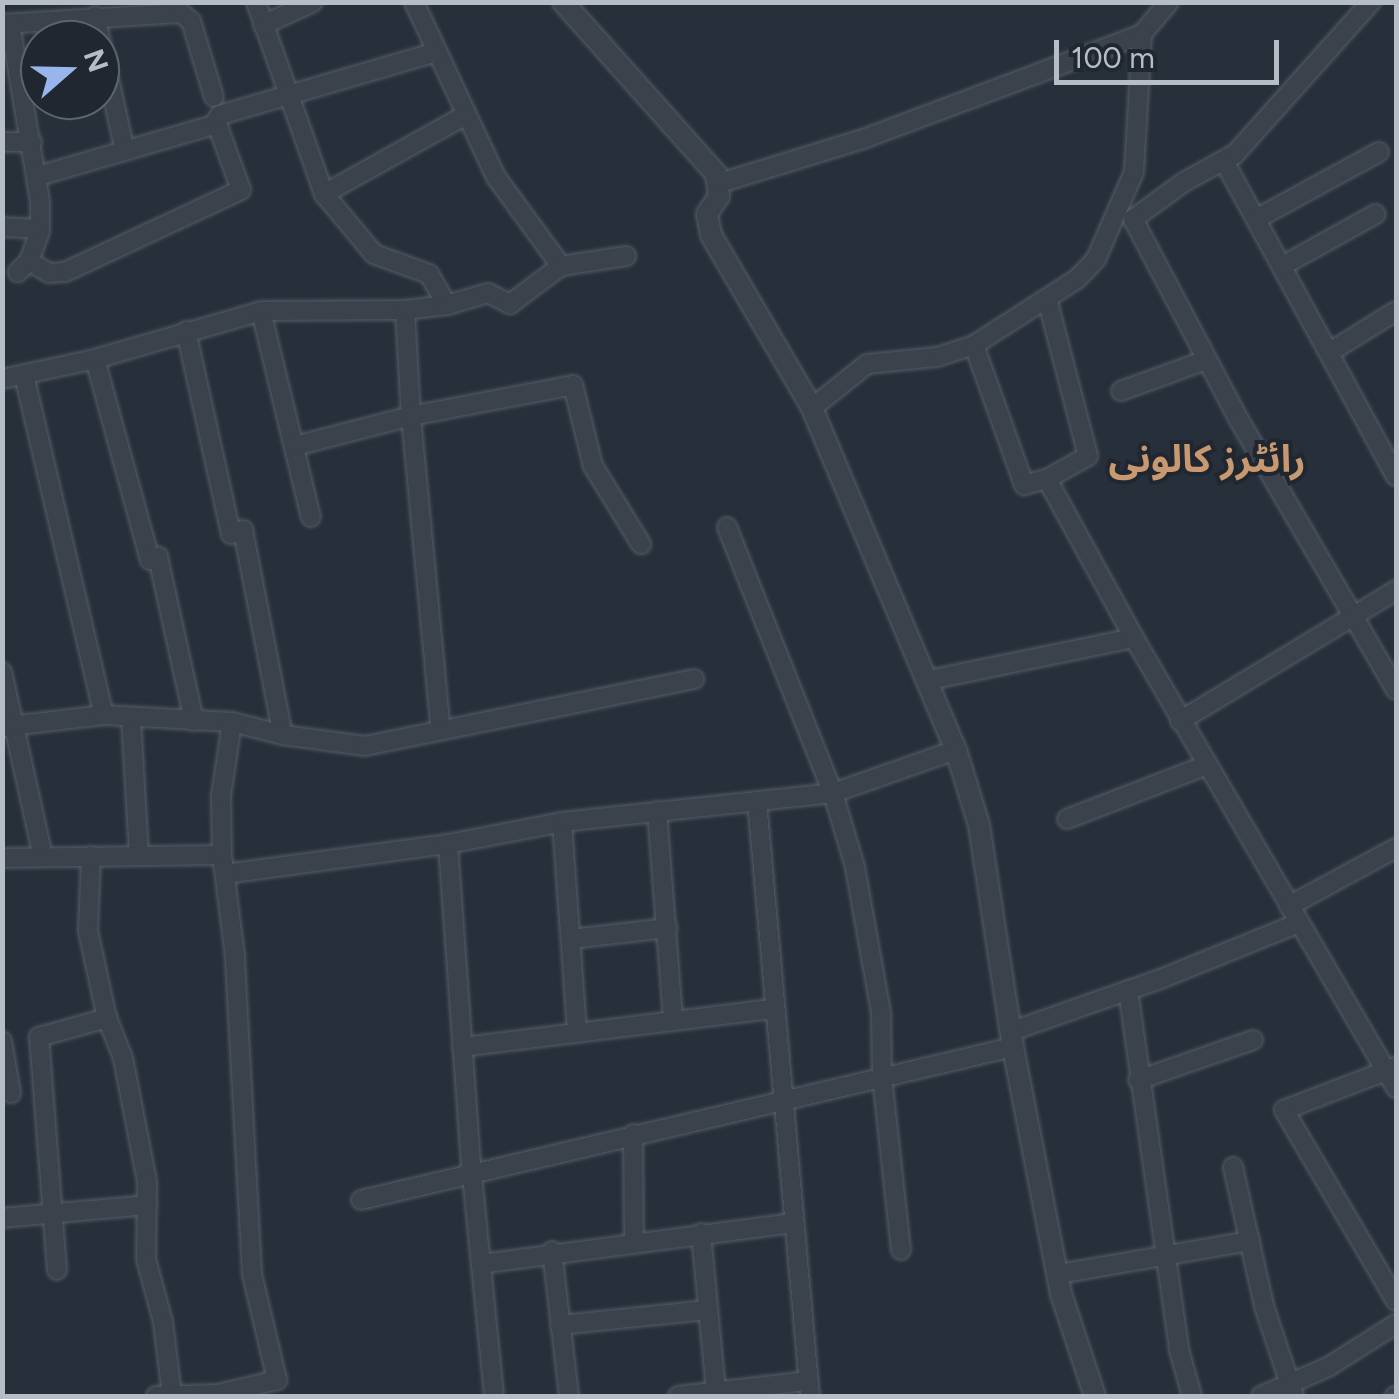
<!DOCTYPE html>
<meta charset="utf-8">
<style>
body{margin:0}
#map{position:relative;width:1399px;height:1399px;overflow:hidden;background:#272f3b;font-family:Figtree,"Noto Sans Arabic",sans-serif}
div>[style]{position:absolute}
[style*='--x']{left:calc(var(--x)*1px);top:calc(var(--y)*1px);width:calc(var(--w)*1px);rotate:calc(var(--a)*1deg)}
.roads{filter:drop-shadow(0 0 2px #565d67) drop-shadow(0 0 2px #565d67)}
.minor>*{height:18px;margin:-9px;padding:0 9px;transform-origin:9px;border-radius:9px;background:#3b424c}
.tertiary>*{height:20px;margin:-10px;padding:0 10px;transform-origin:10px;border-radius:10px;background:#3b424c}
span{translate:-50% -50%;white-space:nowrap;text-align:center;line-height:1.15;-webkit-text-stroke:8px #202731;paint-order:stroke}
.district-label{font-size:38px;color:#c89871;font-weight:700}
.frame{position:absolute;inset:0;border:5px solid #b7bdc7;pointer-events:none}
.north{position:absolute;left:20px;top:20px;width:100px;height:100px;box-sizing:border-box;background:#202731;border:2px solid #5c636d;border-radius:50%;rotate:70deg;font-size:28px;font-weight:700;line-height:40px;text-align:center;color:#b7bdc7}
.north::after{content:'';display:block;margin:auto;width:35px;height:45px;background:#98b6eb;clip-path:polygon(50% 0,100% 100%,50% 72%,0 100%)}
.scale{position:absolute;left:1054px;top:40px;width:225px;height:45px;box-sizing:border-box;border:5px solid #b7bdc7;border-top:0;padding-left:12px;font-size:30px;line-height:35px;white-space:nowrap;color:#b7bdc7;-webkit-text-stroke:8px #202731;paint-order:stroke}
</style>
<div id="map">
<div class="roads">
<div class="minor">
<i style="--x:256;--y:2;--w:204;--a:70.5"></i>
<i style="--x:324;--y:194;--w:78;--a:50.2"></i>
<i style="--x:374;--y:254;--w:59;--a:20"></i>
<i style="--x:429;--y:274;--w:36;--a:60"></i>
<i style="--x:414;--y:2;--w:193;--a:64.9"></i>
<i style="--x:496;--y:177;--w:110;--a:53.9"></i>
<i style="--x:1371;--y:2;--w:204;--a:131.8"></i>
<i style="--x:1235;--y:154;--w:58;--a:151.2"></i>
<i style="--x:1184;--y:182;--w:63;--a:144"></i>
<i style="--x:1133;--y:219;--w:227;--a:62.2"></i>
<i style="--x:1239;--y:420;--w:312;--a:59.8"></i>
<i style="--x:95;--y:16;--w:138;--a:77.5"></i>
<i style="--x:2;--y:24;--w:179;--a:-3.5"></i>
<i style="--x:181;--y:13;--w:13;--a:39"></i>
<i style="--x:191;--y:21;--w:79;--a:73.2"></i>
<i style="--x:10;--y:24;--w:180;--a:80.4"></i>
<i style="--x:40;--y:201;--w:30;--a:90"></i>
<i style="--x:40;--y:231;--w:32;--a:110"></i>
<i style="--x:29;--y:261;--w:16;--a:135"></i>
<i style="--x:263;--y:25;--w:55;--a:-24.7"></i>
<i style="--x:2;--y:142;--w:30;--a:0"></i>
<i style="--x:1224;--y:161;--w:359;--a:61.4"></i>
<i style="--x:38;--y:176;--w:186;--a:-16.2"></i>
<i style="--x:720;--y:183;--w:153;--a:-17.1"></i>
<i style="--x:866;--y:138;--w:295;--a:-20.6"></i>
<i style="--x:1142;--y:34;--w:42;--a:-49.8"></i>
<i style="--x:324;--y:194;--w:162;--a:-29.1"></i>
<i style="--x:1256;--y:219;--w:140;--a:-28.6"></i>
<i style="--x:2;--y:227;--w:36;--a:3"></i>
<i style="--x:29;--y:261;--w:23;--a:31"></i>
<i style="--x:49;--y:273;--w:16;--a:-4"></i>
<i style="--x:65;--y:272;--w:194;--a:-25"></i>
<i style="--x:241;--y:190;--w:73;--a:-109.9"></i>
<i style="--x:216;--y:121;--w:7;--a:-56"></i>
<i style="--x:220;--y:115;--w:226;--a:-16.2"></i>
<i style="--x:1282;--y:266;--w:107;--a:-29"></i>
<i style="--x:405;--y:310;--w:106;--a:86.8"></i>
<i style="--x:411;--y:416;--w:316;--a:84.6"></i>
<i style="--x:261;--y:311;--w:212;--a:76.4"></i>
<i style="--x:186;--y:331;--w:208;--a:77.5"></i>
<i style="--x:231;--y:534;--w:13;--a:-18"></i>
<i style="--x:243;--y:530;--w:209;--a:79"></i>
<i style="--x:974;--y:345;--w:149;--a:70.3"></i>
<i style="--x:1024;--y:485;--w:24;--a:-15"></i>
<i style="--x:1047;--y:479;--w:47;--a:-29.3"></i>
<i style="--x:1088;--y:456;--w:162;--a:-104.6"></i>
<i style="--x:1330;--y:352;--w:78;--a:-31.8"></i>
<i style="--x:95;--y:359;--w:208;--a:74.7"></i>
<i style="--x:150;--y:560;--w:9;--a:-21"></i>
<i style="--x:158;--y:557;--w:168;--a:77.6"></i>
<i style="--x:24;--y:375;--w:349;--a:76.8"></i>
<i style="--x:2;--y:379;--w:95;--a:-12.1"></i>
<i style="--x:95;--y:359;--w:173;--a:-16.1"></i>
<i style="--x:261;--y:311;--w:144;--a:-0.4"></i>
<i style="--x:405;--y:310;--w:42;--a:-6.8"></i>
<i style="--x:447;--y:305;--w:43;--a:-16.3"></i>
<i style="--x:488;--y:293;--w:25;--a:27"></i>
<i style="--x:510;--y:304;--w:64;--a:-36.7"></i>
<i style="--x:561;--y:266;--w:66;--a:-8.7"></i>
<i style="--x:1121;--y:391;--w:90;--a:-20"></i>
<i style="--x:812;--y:408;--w:70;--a:-38.7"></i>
<i style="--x:867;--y:364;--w:70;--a:-5.7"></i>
<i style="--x:937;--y:357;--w:39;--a:-18"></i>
<i style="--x:974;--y:345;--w:122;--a:-32.7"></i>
<i style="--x:1077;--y:279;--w:28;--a:-46"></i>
<i style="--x:1096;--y:259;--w:95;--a:-66.4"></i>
<i style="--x:1134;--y:172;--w:138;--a:-86.7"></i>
<i style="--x:295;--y:446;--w:120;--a:-14.5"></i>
<i style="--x:411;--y:416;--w:165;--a:-10.8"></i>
<i style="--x:573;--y:385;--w:83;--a:76.1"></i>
<i style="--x:593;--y:466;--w:92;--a:58.4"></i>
<i style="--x:1047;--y:479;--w:181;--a:61.3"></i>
<i style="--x:727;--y:527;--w:286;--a:68.3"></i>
<i style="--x:833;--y:793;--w:77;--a:73.4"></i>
<i style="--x:855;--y:867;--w:148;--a:79.9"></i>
<i style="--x:881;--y:1013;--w:63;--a:89.1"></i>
<i style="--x:882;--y:1076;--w:175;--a:83.8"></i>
<i style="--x:2;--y:672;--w:189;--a:77.5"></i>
<i style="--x:929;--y:680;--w:209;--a:-11.6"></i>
<i style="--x:1134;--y:638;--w:521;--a:59.79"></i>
<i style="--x:131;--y:717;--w:137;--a:86.7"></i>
<i style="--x:1180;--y:721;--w:253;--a:-31.2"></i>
<i style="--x:2;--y:727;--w:103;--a:-6.7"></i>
<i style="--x:104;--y:715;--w:128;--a:3.1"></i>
<i style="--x:232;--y:722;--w:53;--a:14.3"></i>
<i style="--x:283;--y:735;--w:83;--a:7.6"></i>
<i style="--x:365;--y:746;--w:336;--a:-11.5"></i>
<i style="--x:757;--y:801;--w:597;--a:84.91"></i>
<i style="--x:657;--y:811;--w:210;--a:85.6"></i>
<i style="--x:1067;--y:819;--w:150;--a:-21.1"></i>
<i style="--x:562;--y:822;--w:209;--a:85.9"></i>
<i style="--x:448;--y:844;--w:332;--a:85.9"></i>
<i style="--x:472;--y:1175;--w:222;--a:84.3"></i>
<i style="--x:91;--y:856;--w:75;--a:92.3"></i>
<i style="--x:88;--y:931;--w:89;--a:77.7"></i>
<i style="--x:107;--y:1018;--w:43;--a:68.2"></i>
<i style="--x:123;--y:1058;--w:125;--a:79"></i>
<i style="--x:147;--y:1181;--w:78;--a:90.7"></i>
<i style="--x:146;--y:1259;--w:65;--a:74.9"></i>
<i style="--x:163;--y:1322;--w:74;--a:83"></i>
<i style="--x:2;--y:858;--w:220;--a:-0.8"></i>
<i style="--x:225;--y:874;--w:225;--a:-7.7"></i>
<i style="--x:448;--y:844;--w:116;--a:-10.9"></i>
<i style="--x:562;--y:822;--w:273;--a:-6.1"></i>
<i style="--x:833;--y:793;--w:130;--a:-19.3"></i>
<i style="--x:1289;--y:906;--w:122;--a:-28.5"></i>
<i style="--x:571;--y:939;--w:97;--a:-6.5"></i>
<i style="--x:1128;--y:990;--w:364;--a:81.9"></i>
<i style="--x:1179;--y:1350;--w:48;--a:74.2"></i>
<i style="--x:1012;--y:1031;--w:155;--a:-19.3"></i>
<i style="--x:1158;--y:980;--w:152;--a:-22"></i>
<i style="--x:2;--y:1041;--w:53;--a:80.2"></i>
<i style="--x:462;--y:1047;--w:313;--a:-7"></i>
<i style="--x:1396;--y:1067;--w:120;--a:159"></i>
<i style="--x:1284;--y:1110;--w:221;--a:59.6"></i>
<i style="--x:1138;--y:1080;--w:122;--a:-19.2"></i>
<i style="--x:633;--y:1134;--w:109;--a:89.5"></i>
<i style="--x:1233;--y:1167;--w:142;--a:77.4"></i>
<i style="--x:1264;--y:1306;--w:95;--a:71.6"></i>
<i style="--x:361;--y:1200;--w:670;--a:-13.21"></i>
<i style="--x:2;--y:1218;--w:146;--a:-5.1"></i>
<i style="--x:701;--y:1233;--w:159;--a:84.6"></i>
<i style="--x:552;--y:1251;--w:146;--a:83.3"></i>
<i style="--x:481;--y:1264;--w:315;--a:-7.5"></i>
<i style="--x:57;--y:1270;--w:234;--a:-94.4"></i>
<i style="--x:39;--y:1037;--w:71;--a:-15.6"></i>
<i style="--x:1058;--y:1274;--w:195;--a:-9.8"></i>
<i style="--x:560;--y:1325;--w:149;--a:-5.8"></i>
<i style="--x:156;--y:1396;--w:62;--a:-1.8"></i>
<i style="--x:218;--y:1394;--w:61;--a:-13.3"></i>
<i style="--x:277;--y:1380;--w:109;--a:-103.3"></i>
<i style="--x:252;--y:1274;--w:318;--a:-93.1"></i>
<i style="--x:235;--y:956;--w:102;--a:-97.3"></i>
<i style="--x:222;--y:855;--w:59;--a:-91"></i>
<i style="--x:221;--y:796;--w:75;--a:-81.5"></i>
<i style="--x:678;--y:1396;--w:131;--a:-6.6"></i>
<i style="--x:1261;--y:1396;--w:73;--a:-23.4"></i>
<i style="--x:1328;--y:1367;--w:80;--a:-32.3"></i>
<i style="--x:1395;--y:1396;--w:1;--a:0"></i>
</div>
<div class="tertiary">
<i style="--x:563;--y:2;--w:230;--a:48.3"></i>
<i style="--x:716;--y:174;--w:22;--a:82"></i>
<i style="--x:719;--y:196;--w:22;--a:124"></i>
<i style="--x:707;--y:214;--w:21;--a:79"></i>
<i style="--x:711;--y:235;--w:200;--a:59.7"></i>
<i style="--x:812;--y:408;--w:371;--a:67.2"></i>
<i style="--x:956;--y:750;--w:78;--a:73"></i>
<i style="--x:979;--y:825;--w:225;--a:81.3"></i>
<i style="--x:1013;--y:1047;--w:252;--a:79"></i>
<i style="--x:1061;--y:1294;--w:108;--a:71.6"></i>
</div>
</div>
<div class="district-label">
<span style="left:1207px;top:460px">رائٹرز کالونی</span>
</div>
<div class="frame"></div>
<div class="north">N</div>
<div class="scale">100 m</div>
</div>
